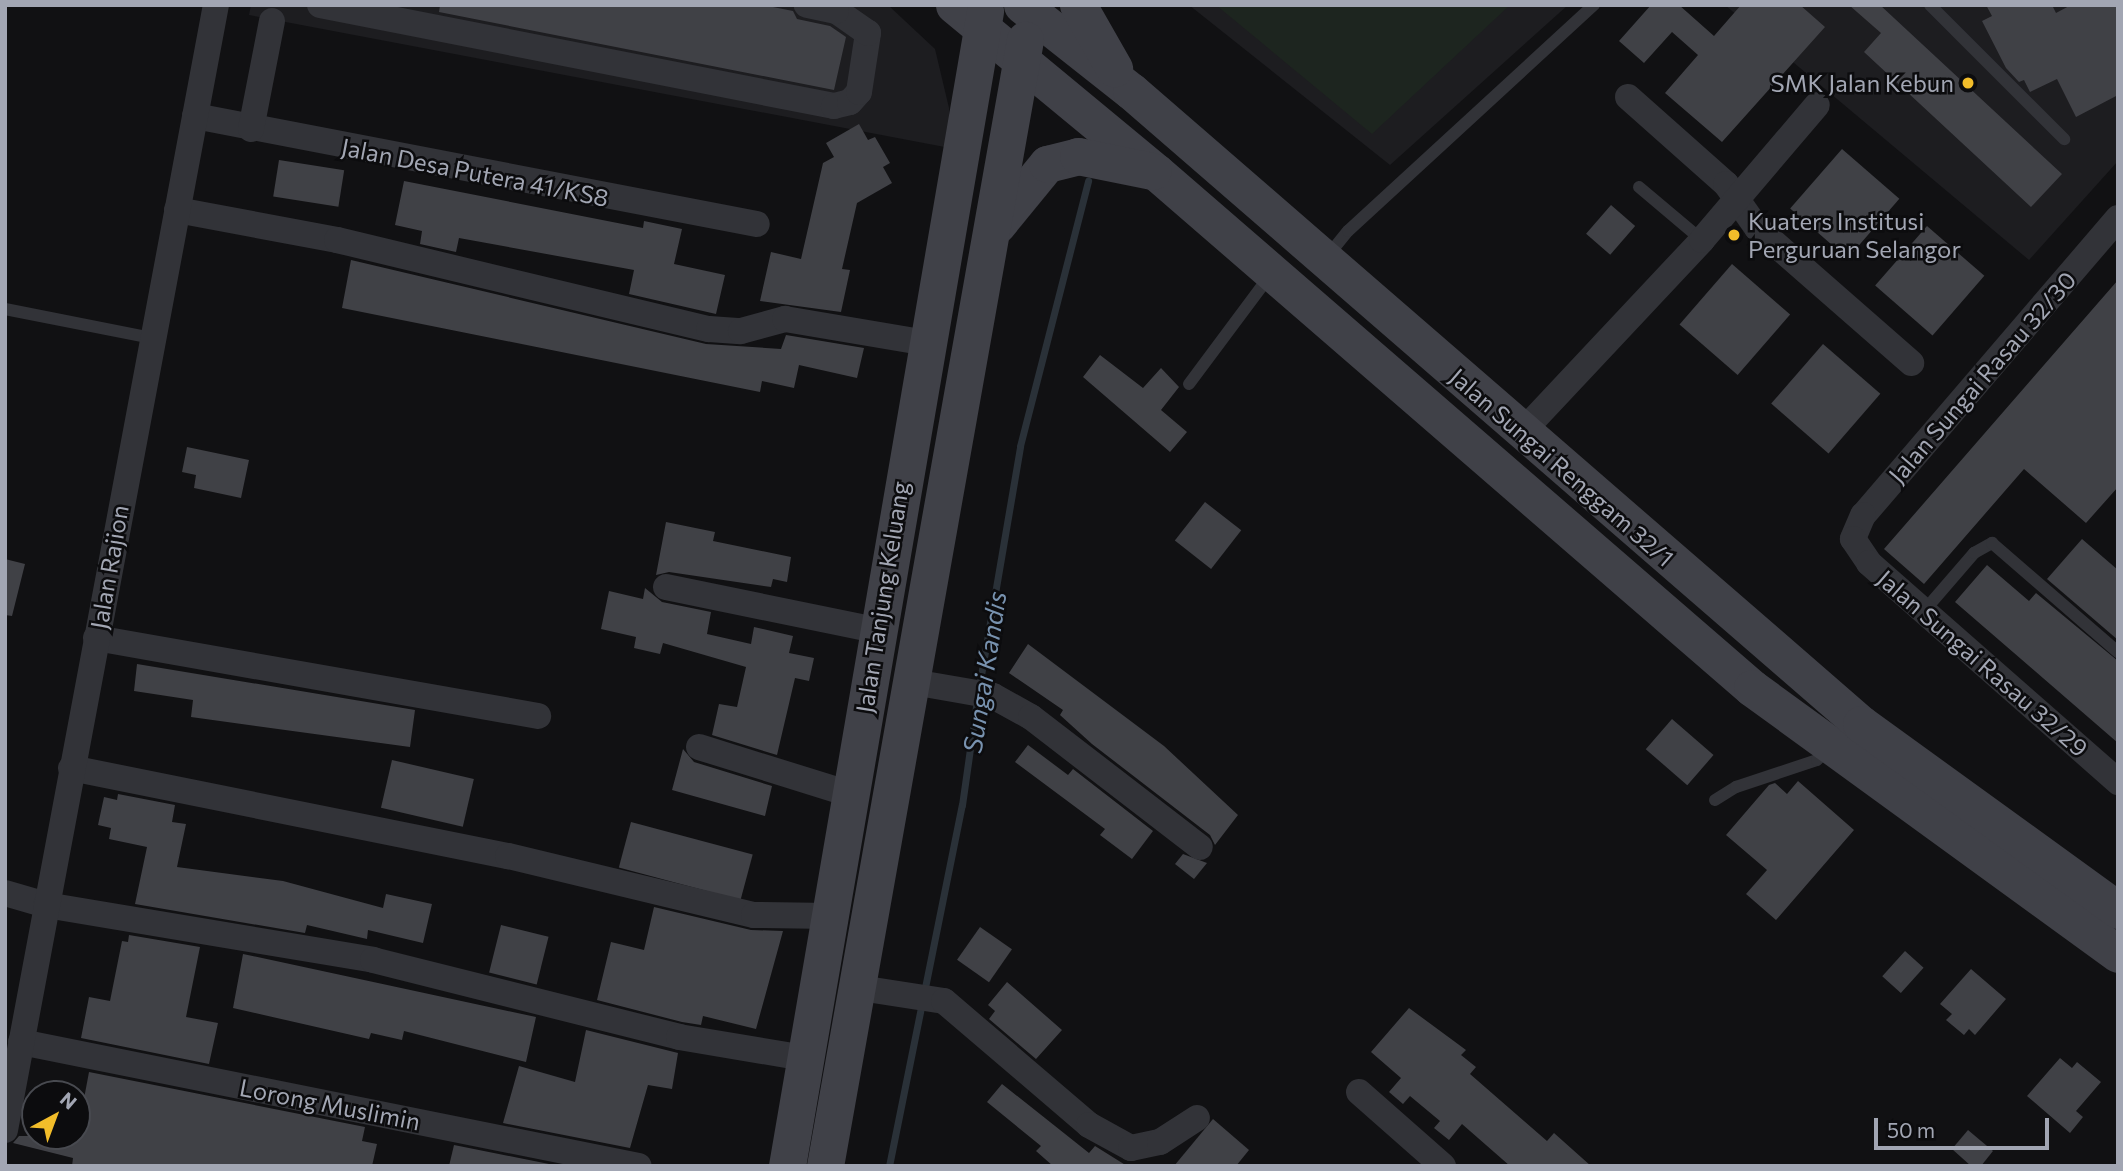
<!DOCTYPE html>
<style>
body{margin:0}
#map{position:relative;width:2123px;height:1171px;overflow:hidden;background:#111113;font-family:Commissioner,sans-serif}
div>[style]{position:absolute}
[style*='--x']{left:calc(var(--x)*1px);top:calc(var(--y)*1px);width:calc(var(--w)*1px);rotate:calc(var(--a)*1deg)}
.built>*{inset:0;background:#1d1d20}
.green>*{inset:0;background:#1d251f}
.stream>*{height:7px;margin:-3.5px;padding:0 3.5px;transform-origin:3.5px;border-radius:3.5px;background:#2a3138}
.building>*{inset:0;background:#404146;transform-origin:0 0}
.service>*{height:12px;margin:-6px;padding:0 6px;transform-origin:6px;border-radius:6px;background:#323338}
.minor>*{height:26px;margin:-13px;padding:0 13px;transform-origin:13px;border-radius:13px;background:#323338}
.secondary>*{height:37px;margin:-18.5px;padding:0 18.5px;transform-origin:18.5px;border-radius:18.5px;background:#404148}
.dots>*{width:19px;height:19px;translate:-50% -50%;box-sizing:border-box;border:4px solid #0c0c0e;border-radius:50%}
span{translate:-50% -50%;white-space:nowrap;text-align:center;line-height:1.15;-webkit-text-stroke:5px #0c0c0e;paint-order:stroke}
.poi-label{font-size:24px;color:#a2a6b3}
.right{translate:-100% -50%;text-align:right}
.left{translate:0 -50%;text-align:left}
.street-label{font-size:24px;color:#a2a6b3}
.water-label{font-size:26px;color:#7892af;font-style:italic}
.frame{position:absolute;inset:0;border:7px solid #a2a6b3;pointer-events:none}
.north{position:absolute;left:21px;top:1080px;width:70px;height:70px;box-sizing:border-box;background:#0c0c0e;border:2px solid #484a50;border-radius:50%;rotate:41deg;font-size:19px;font-weight:700;line-height:28px;text-align:center;color:#a2a6b3}
.north::after{content:'';display:block;margin:auto;width:24px;height:32px;background:#f2bd2a;clip-path:polygon(50% 0,100% 100%,50% 72%,0 100%)}
.scale{position:absolute;left:1874px;top:1118px;width:175px;height:32px;box-sizing:border-box;border:4px solid #a2a6b3;border-top:0;padding-left:9px;font-size:21px;line-height:24px;white-space:nowrap;color:#a2a6b3;-webkit-text-stroke:5px #0c0c0e;paint-order:stroke}
</style>
<div id="map">
<div class="built">
<i style="clip-path:polygon(251px 5px,888px 5px,935px 49px,949px 108px,950px 148px,249px 15px)"></i>
<i style="clip-path:polygon(1189px 5px,1568px 5px,1390px 165px)"></i>
<i style="clip-path:polygon(1725px 5px,2118px 5px,2118px 161px,2029px 260px)"></i>
</div>
<div class="green">
<i style="clip-path:polygon(1216px 5px,1510px 5px,1372px 134px)"></i>
</div>
<div class="stream">
<i style="--x:979;--y:687;--w:244;--a:-80.3"></i>
<i style="--x:1020;--y:446;--w:274;--a:-75.6"></i>
<i style="--x:889;--y:1166;--w:368;--a:-78.6"></i>
<i style="--x:962;--y:805;--w:107;--a:-81.9"></i>
</div>
<div class="building">
<i style="clip-path:polygon(440px 5px,763px 5px,793px 11px,797px 19px,830px 26px,846px 37px,834px 90px,439px 12px)"></i>
<i style="clip-path:polygon(1651px 5px,1679px 5px,1714px 36px,1741px 5px,1800px 5px,1825px 27px,1722px 142px,1665px 93px,1698px 55px,1672px 32px,1644px 63px,1619px 41px)"></i>
<i style="clip-path:polygon(1849px 5px,1880px 5px,2062px 174px,2031px 207px,1864px 52px,1881px 33px)"></i>
<i style="clip-path:polygon(1986px 5px,2052px 5px,2056px 13px,2071px 5px,2118px 5px,2118px 95px,2076px 117px,2057px 79px,2030px 92px,2024px 80px,2019px 82px,2006px 68px,1982px 21px,1992px 16px)"></i>
<i style="clip-path:polygon(859px 124px,868px 140px,875px 137px,890px 163px,883px 167px,892px 183px,857px 203px,842px 269px,850px 270px,841px 312px,760px 301px,771px 252px,801px 259px,823px 163px,834px 157px,826px 143px)"></i>
<i style="left:1842px;top:149px;width:76px;height:79px;rotate:41deg"></i>
<i style="left:279px;top:160px;width:66px;height:37px;rotate:9deg"></i>
<i style="clip-path:polygon(404px 181px,643px 228px,644px 221px,682px 229px,674px 264px,725px 275px,716px 314px,629px 294px,634px 270px,459px 238px,456px 252px,420px 244px,422px 231px,395px 225px)"></i>
<i style="left:1611px;top:205px;width:32px;height:38px;rotate:41deg"></i>
<i style="left:1927px;top:226px;width:76px;height:79px;rotate:41deg"></i>
<i style="clip-path:polygon(351px 260px,706px 344px,781px 349px,786px 335px,864px 348px,857px 378px,799px 365px,794px 388px,762px 381px,760px 392px,342px 308px)"></i>
<i style="left:1732px;top:264px;width:77px;height:80px;rotate:41deg"></i>
<i style="clip-path:polygon(2118px 280px,2118px 487px,2086px 523px,2024px 469px,1924px 584px,1884px 549px)"></i>
<i style="left:1823px;top:344px;width:76px;height:79px;rotate:41deg"></i>
<i style="clip-path:polygon(1100px 355px,1143px 388px,1161px 368px,1179px 387px,1161px 410px,1187px 432px,1170px 452px,1083px 377px)"></i>
<i style="clip-path:polygon(187px 447px,249px 460px,241px 498px,194px 488px,196px 475px,182px 472px)"></i>
<i style="left:1205px;top:502px;width:46px;height:49px;rotate:38deg"></i>
<i style="clip-path:polygon(666px 522px,715px 532px,713px 541px,791px 557px,787px 582px,773px 579px,771px 587px,669px 572px,656px 575px)"></i>
<i style="clip-path:polygon(2082px 539px,2118px 570px,2118px 640px,2047px 579px)"></i>
<i style="clip-path:polygon(5px 559px,25px 564px,12px 616px,5px 615px)"></i>
<i style="clip-path:polygon(1987px 565px,2029px 601px,2036px 593px,2118px 661px,2118px 743px,1955px 602px)"></i>
<i style="clip-path:polygon(645px 588px,662px 602px,711px 612px,707px 634px,751px 644px,754px 627px,793px 636px,789px 653px,814px 658px,809px 681px,795px 678px,777px 755px,712px 735px,719px 704px,737px 707px,746px 667px,663px 643px,660px 654px,634px 648px,636px 637px,601px 629px,609px 591px,643px 599px)"></i>
<i style="clip-path:polygon(1028px 644px,1164px 746px,1238px 815px,1215px 845px,1210px 835px,1092px 744px,1060px 715px,1063px 710px,1009px 673px)"></i>
<i style="clip-path:polygon(137px 664px,415px 710px,410px 747px,191px 717px,193px 700px,134px 691px)"></i>
<i style="left:1672px;top:719px;width:55px;height:40px;rotate:41deg"></i>
<i style="clip-path:polygon(1028px 745px,1068px 775px,1073px 769px,1153px 831px,1132px 859px,1100px 835px,1105px 829px,1015px 762px)"></i>
<i style="clip-path:polygon(683px 749px,694px 762px,772px 786px,765px 816px,672px 790px)"></i>
<i style="left:392px;top:760px;width:84px;height:49px;rotate:13deg"></i>
<i style="clip-path:polygon(1798px 781px,1854px 830px,1776px 920px,1746px 894px,1767px 870px,1726px 835px,1769px 785px,1775px 783px,1787px 794px)"></i>
<i style="clip-path:polygon(118px 794px,175px 805px,172px 822px,186px 824px,177px 867px,283px 881px,383px 908px,386px 894px,432px 904px,423px 943px,368px 930px,367px 939px,307px 925px,305px 933px,135px 904px,147px 847px,109px 839px,111px 828px,98px 825px,104px 797px,117px 800px)"></i>
<i style="left:631px;top:822px;width:126px;height:47px;rotate:15deg"></i>
<i style="clip-path:polygon(1183px 854px,1207px 863px,1194px 879px,1175px 864px)"></i>
<i style="clip-path:polygon(654px 907px,751px 930px,783px 931px,756px 1029px,703px 1016px,701px 1025px,682px 1022px,597px 1000px,611px 942px,644px 950px)"></i>
<i style="left:501px;top:925px;width:49px;height:49px;rotate:14deg"></i>
<i style="left:980px;top:927px;width:39px;height:40px;rotate:35deg"></i>
<i style="clip-path:polygon(129px 935px,200px 947px,186px 1017px,218px 1023px,209px 1064px,81px 1038px,89px 997px,110px 1001px,122px 941px,128px 942px)"></i>
<i style="left:1905px;top:951px;width:25px;height:34px;rotate:42deg"></i>
<i style="clip-path:polygon(243px 954px,536px 1017px,526px 1062px,404px 1031px,402px 1040px,371px 1033px,369px 1039px,233px 1008px)"></i>
<i style="clip-path:polygon(1971px 969px,2006px 999px,1975px 1035px,1969px 1029px,1964px 1035px,1946px 1020px,1952px 1014px,1940px 1004px)"></i>
<i style="clip-path:polygon(1007px 982px,1062px 1030px,1036px 1059px,989px 1019px,995px 1011px,988px 1005px)"></i>
<i style="clip-path:polygon(1409px 1008px,1466px 1050px,1461px 1055px,1476px 1067px,1470px 1074px,1547px 1141px,1554px 1133px,1591px 1166px,1510px 1166px,1462px 1124px,1449px 1140px,1434px 1128px,1440px 1121px,1410px 1096px,1403px 1104px,1389px 1092px,1401px 1078px,1371px 1052px)"></i>
<i style="clip-path:polygon(586px 1030px,678px 1053px,672px 1089px,648px 1085px,630px 1148px,503px 1123px,519px 1066px,575px 1082px)"></i>
<i style="clip-path:polygon(2060px 1058px,2072px 1068px,2077px 1062px,2101px 1082px,2076px 1111px,2083px 1117px,2070px 1133px,2027px 1096px)"></i>
<i style="clip-path:polygon(89px 1072px,365px 1127px,362px 1141px,377px 1144px,372px 1166px,72px 1166px,73px 1158px,13px 1143px,19px 1136px,77px 1136px)"></i>
<i style="clip-path:polygon(1002px 1084px,1089px 1153px,1095px 1146px,1127px 1166px,1053px 1166px,1036px 1151px,1041px 1146px,987px 1102px)"></i>
<i style="clip-path:polygon(1213px 1119px,1249px 1150px,1236px 1166px,1174px 1166px)"></i>
<i style="clip-path:polygon(1968px 1130px,1993px 1151px,1981px 1166px,1971px 1166px,1952px 1149px)"></i>
<i style="clip-path:polygon(454px 1145px,554px 1165px,554px 1166px,449px 1166px)"></i>
</div>
<div class="service">
<i style="--x:1930;--y:5;--w:190;--a:45"></i>
<i style="--x:1639;--y:187;--w:82;--a:40.1"></i>
<i style="--x:1326;--y:258;--w:35;--a:-51"></i>
<i style="--x:1348;--y:231;--w:334;--a:-42.6"></i>
<i style="--x:5;--y:309;--w:149;--a:11.2"></i>
<i style="--x:1189;--y:384;--w:137;--a:-53.3"></i>
<i style="--x:1924;--y:611;--w:77;--a:-49.2"></i>
<i style="--x:1974;--y:553;--w:21;--a:-29"></i>
<i style="--x:1992;--y:543;--w:167;--a:40.9"></i>
<i style="--x:1715;--y:800;--w:25;--a:-32"></i>
<i style="--x:1736;--y:787;--w:85;--a:-18.4"></i>
<i style="--x:1817;--y:760;--w:16;--a:-47"></i>
</div>
<div class="minor">
<i style="--x:320;--y:5;--w:524;--a:11.12"></i>
<i style="--x:834;--y:106;--w:16;--a:-14"></i>
<i style="--x:850;--y:102;--w:13;--a:-48"></i>
<i style="--x:859;--y:92;--w:60;--a:-81.3"></i>
<i style="--x:868;--y:33;--w:39;--a:-145"></i>
<i style="--x:836;--y:11;--w:30;--a:-168"></i>
<i style="--x:1628;--y:97;--w:131;--a:41.6"></i>
<i style="--x:1726;--y:184;--w:54;--a:54.8"></i>
<i style="--x:1757;--y:228;--w:205;--a:41.2"></i>
<i style="--x:195;--y:116;--w:572;--a:10.88"></i>
<i style="--x:251;--y:129;--w:110;--a:-79"></i>
<i style="--x:177;--y:210;--w:163;--a:10.6"></i>
<i style="--x:337;--y:240;--w:382;--a:13.5"></i>
<i style="--x:709;--y:329;--w:32;--a:4"></i>
<i style="--x:741;--y:331;--w:46;--a:-15.3"></i>
<i style="--x:785;--y:319;--w:144;--a:9.6"></i>
<i style="--x:2118;--y:218;--w:391;--a:130.6"></i>
<i style="--x:1863;--y:515;--w:26;--a:113"></i>
<i style="--x:1853;--y:539;--w:29;--a:56"></i>
<i style="--x:1869;--y:563;--w:332;--a:41.3"></i>
<i style="--x:1522;--y:432;--w:263;--a:-46.8"></i>
<i style="--x:1702;--y:240;--w:177;--a:-49.6"></i>
<i style="--x:666;--y:587;--w:214;--a:11.6"></i>
<i style="--x:96;--y:638;--w:449;--a:10"></i>
<i style="--x:913;--y:682;--w:81;--a:9.9"></i>
<i style="--x:993;--y:696;--w:43;--a:28.9"></i>
<i style="--x:1031;--y:717;--w:213;--a:37.6"></i>
<i style="--x:699;--y:747;--w:158;--a:17.3"></i>
<i style="--x:71;--y:768;--w:446;--a:11.4"></i>
<i style="--x:508;--y:856;--w:253;--a:13.5"></i>
<i style="--x:754;--y:915;--w:77;--a:0.7"></i>
<i style="--x:5;--y:893;--w:43;--a:16.3"></i>
<i style="--x:46;--y:905;--w:332;--a:9.5"></i>
<i style="--x:373;--y:960;--w:316;--a:14.1"></i>
<i style="--x:679;--y:1037;--w:128;--a:9.5"></i>
<i style="--x:860;--y:988;--w:85;--a:8.8"></i>
<i style="--x:944;--y:1001;--w:191;--a:40.5"></i>
<i style="--x:1089;--y:1125;--w:48;--a:28.7"></i>
<i style="--x:1131;--y:1148;--w:30;--a:-12"></i>
<i style="--x:1160;--y:1142;--w:44;--a:-33"></i>
<i style="--x:21;--y:1042;--w:630;--a:11.35"></i>
<i style="--x:1359;--y:1092;--w:112;--a:41.4"></i>
<i style="--x:5;--y:1130;--w:1145;--a:-79.38"></i>
</div>
<div class="secondary">
<i style="--x:954;--y:5;--w:262;--a:39.6"></i>
<i style="--x:1156;--y:172;--w:788;--a:40.89"></i>
<i style="--x:1752;--y:688;--w:452;--a:36"></i>
<i style="--x:1022;--y:5;--w:139;--a:38.3"></i>
<i style="--x:1131;--y:91;--w:966;--a:40.93"></i>
<i style="--x:1861;--y:724;--w:317;--a:35.9"></i>
<i style="--x:1078;--y:5;--w:73;--a:60.3"></i>
<i style="--x:997;--y:225;--w:79;--a:-50.7"></i>
<i style="--x:1047;--y:164;--w:32;--a:-14"></i>
<i style="--x:1078;--y:156;--w:76;--a:11.5"></i>
<i style="--x:787;--y:1166;--w:1172;--a:-80.27"></i>
<i style="--x:825;--y:1166;--w:1144;--a:-79.93"></i>
</div>
<div class="dots">
<i style="left:1968px;top:83px;background:#f2bd2a"></i>
<i style="left:1734px;top:235px;background:#f2bd2a"></i>
</div>
<div class="poi-label">
<span class="right" style="left:1954px;top:83px">SMK Jalan Kebun</span>
<span class="left" style="left:1748px;top:235px">Kuaters Institusi<br>Perguruan Selangor</span>
</div>
<div class="street-label">
<span style="left:475px;top:172px;rotate:11deg">Jalan Desa Putera 41/KS8</span>
<span style="left:1982px;top:377px;rotate:-49deg">Jalan Sungai Rasau 32/30</span>
<span style="left:1562px;top:467px;rotate:41deg">Jalan Sungai Renggam 32/1</span>
<span style="left:109px;top:567px;rotate:-80deg">Jalan Rajion</span>
<span style="left:882px;top:597px;rotate:-81deg">Jalan Tanjung Keluang</span>
<span style="left:1983px;top:663px;rotate:41deg">Jalan Sungai Rasau 32/29</span>
<span style="left:330px;top:1104px;rotate:11deg">Lorong Muslimin</span>
</div>
<div class="water-label">
<span style="left:984px;top:672px;rotate:-81deg">Sungai Kandis</span>
</div>
<div class="frame"></div>
<div class="north">N</div>
<div class="scale">50 m</div>
</div>
